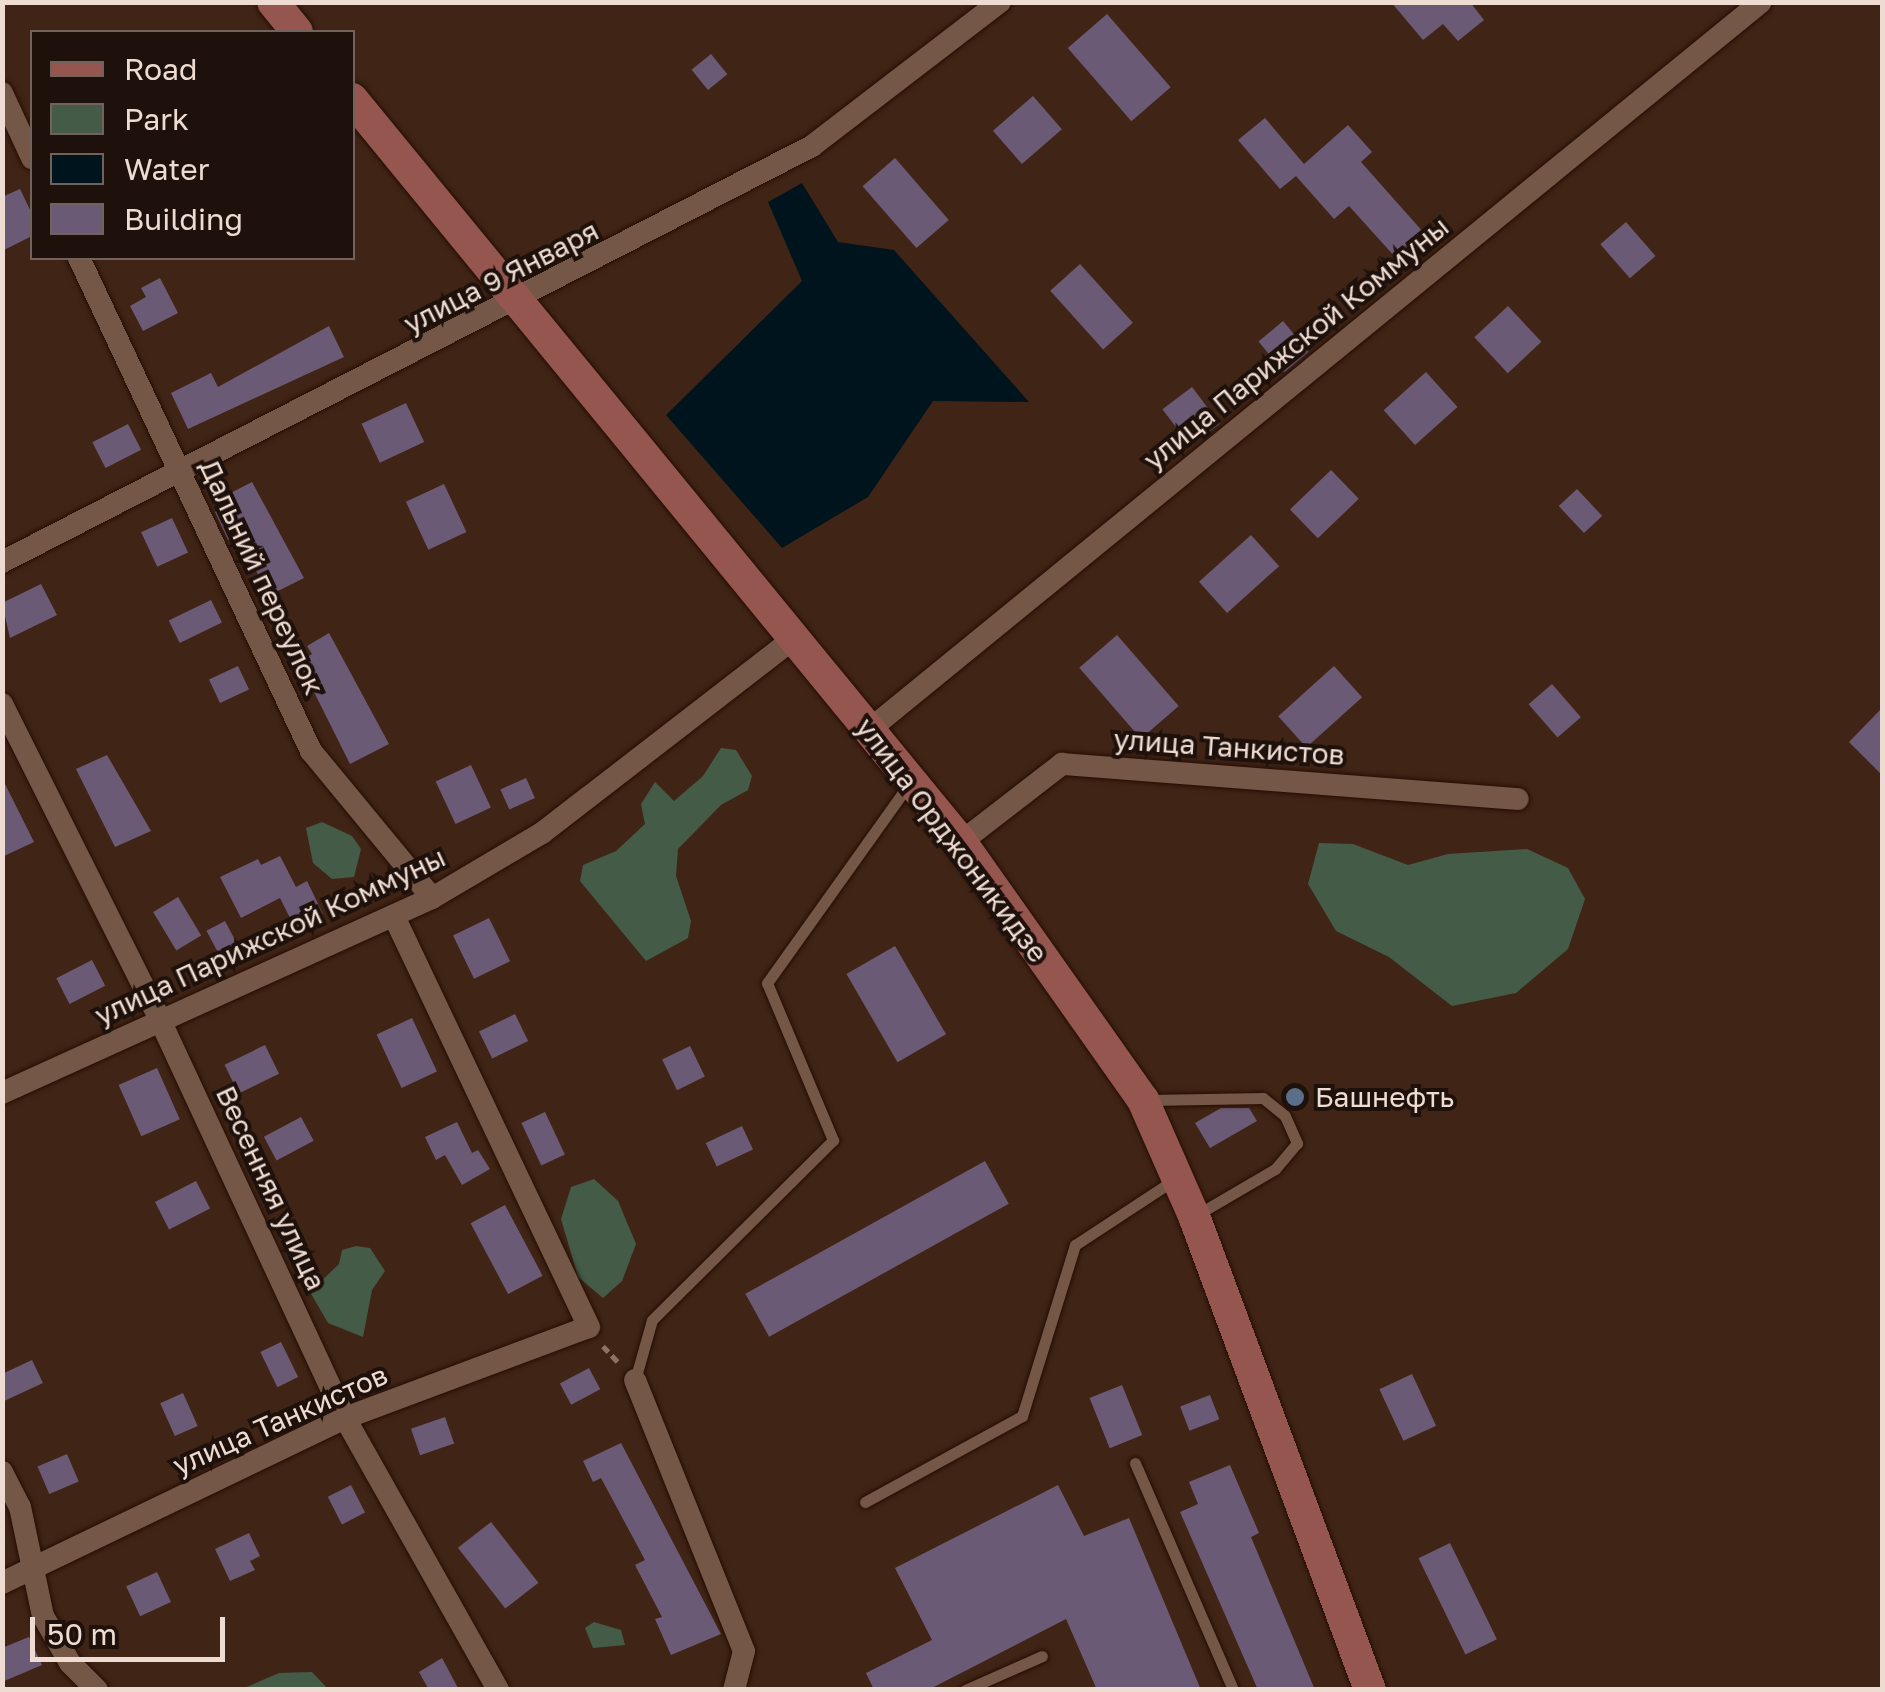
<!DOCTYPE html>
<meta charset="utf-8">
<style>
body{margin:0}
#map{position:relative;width:1885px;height:1692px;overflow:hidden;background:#402516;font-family:"Golos Text",sans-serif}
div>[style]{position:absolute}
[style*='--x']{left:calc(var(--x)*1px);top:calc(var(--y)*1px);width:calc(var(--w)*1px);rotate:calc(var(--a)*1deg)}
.green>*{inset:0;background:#445b48}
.water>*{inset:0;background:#00141e}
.building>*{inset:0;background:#6b5a75;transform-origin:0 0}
.path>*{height:5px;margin-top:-2.5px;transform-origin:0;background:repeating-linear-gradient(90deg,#8b7467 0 8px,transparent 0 13px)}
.roads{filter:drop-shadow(0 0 2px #250d02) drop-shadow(0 0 2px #250d02)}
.service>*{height:11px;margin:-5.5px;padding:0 5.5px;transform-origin:5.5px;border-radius:5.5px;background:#755747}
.minor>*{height:22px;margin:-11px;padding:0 11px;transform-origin:11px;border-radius:11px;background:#755747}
.secondary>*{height:32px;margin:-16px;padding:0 16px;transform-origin:16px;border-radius:16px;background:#965650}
.dots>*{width:28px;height:28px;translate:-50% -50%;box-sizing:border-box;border:5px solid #1e110b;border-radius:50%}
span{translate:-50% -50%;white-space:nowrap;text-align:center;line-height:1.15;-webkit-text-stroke:8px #1e110b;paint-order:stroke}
.street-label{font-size:28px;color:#eedcd3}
.poi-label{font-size:28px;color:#eedcd3}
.left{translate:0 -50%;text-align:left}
.frame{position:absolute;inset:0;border:5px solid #eedcd3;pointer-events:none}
.legend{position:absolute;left:30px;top:30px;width:325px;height:230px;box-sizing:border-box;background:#1e110b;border:2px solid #71625b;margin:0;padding:12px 18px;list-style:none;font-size:30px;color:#eedcd3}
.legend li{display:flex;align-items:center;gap:20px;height:50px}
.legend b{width:50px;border:2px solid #71625b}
.scale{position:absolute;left:30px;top:1617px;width:195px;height:45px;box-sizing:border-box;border:5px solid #eedcd3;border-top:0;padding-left:12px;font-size:30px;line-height:35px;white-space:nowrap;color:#eedcd3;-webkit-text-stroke:8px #1e110b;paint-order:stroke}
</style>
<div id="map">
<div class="green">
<i style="clip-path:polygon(721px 748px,736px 750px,752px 776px,748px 790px,721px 805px,678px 849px,676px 876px,691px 921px,688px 938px,646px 961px,580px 881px,583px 865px,616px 851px,645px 824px,641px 804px,655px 782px,674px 801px,703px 776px)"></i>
<i style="clip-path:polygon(322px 822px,352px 836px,361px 849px,354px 877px,332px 879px,313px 863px,306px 828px)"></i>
<i style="clip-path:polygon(1319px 843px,1353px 844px,1408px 865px,1448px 854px,1527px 849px,1568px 868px,1585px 899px,1568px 949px,1516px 993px,1452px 1006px,1389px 957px,1336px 931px,1308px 884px)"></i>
<i style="clip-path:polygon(594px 1179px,618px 1201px,636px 1244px,622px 1281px,603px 1298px,578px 1277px,561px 1219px,571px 1187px)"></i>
<i style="clip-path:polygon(356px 1246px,370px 1248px,385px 1271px,372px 1290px,363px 1337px,328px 1323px,310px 1292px,339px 1264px,342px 1250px)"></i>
<i style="clip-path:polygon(594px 1622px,621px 1630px,625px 1645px,593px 1648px,585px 1628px)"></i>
<i style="clip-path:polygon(312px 1672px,328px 1689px,242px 1689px,279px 1673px)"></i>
</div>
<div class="water">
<i style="clip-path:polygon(802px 183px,838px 242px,894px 250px,1029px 402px,933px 401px,868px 497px,782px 548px,666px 415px,802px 281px,768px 202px)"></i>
</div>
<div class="building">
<i style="clip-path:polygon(1391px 2px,1470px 2px,1484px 20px,1458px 41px,1443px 24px,1423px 40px)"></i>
<i style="left:1107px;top:14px;width:97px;height:52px;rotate:49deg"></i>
<i style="left:711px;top:54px;width:26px;height:25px;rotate:51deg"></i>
<i style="left:1033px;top:96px;width:44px;height:53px;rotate:49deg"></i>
<i style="clip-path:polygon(1265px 118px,1304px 164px,1348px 125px,1372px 152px,1361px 162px,1424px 233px,1396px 258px,1349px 206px,1334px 219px,1296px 176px,1280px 189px,1238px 140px)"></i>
<i style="left:895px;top:158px;width:82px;height:43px;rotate:49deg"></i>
<i style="clip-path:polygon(20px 189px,32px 214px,32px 236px,2px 251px,2px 197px)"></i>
<i style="left:1626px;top:222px;width:45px;height:34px;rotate:49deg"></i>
<i style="left:1080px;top:264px;width:79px;height:40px;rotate:48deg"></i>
<i style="clip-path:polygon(160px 278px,178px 313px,143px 331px,130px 306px,146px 297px,141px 288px)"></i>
<i style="left:1508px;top:306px;width:49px;height:46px;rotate:47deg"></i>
<i style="left:1283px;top:321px;width:40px;height:32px;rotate:50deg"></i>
<i style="clip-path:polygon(329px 326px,344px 357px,188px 429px,171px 393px,211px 373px,218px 387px)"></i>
<i style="left:1426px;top:372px;width:47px;height:57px;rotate:48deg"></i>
<i style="left:1192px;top:387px;width:46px;height:37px;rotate:53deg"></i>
<i style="left:406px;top:403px;width:43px;height:49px;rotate:65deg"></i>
<i style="left:128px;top:424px;width:29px;height:40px;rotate:63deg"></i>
<i style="left:1331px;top:470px;width:40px;height:57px;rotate:46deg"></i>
<i style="clip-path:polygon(252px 482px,304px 578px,268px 596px,239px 535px,228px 540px,215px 512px,226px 507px,221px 498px)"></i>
<i style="left:444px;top:484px;width:53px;height:42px;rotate:65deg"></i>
<i style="left:1577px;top:489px;width:37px;height:25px;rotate:47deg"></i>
<i style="left:172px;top:518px;width:38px;height:34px;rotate:65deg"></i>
<i style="left:1251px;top:535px;width:42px;height:70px;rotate:48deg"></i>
<i style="clip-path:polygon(41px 584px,57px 615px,10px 638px,2px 603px)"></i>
<i style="left:211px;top:600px;width:25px;height:47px;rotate:64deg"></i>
<i style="clip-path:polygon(329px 633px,389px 744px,350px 764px,299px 662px,312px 654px,307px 646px)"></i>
<i style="left:1117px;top:635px;width:94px;height:50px;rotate:49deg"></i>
<i style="left:238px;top:666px;width:26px;height:32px;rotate:65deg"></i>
<i style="left:1334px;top:666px;width:42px;height:75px;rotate:48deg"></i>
<i style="left:1552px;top:684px;width:44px;height:31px;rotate:49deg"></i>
<i style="clip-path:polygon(1882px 708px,1882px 775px,1849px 742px)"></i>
<i style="clip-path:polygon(107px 755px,151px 831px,115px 847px,76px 769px)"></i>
<i style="left:471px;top:765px;width:47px;height:39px;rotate:65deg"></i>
<i style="clip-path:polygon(2px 778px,34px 842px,2px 857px)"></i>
<i style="left:526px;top:778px;width:22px;height:28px;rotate:66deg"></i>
<i style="clip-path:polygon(280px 856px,296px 887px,307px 881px,323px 914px,295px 928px,280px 898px,241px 918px,220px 877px,258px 859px,261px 865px)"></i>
<i style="left:178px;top:897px;width:45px;height:29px;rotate:59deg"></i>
<i style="left:489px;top:918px;width:48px;height:40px;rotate:64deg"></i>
<i style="left:225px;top:921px;width:26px;height:21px;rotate:62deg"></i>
<i style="left:895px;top:946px;width:102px;height:56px;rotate:60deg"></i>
<i style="left:92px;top:960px;width:29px;height:40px;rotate:63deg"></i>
<i style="left:515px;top:1014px;width:30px;height:40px;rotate:64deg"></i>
<i style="left:412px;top:1018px;width:59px;height:39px;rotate:65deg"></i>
<i style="left:265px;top:1045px;width:32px;height:45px;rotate:64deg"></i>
<i style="left:690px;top:1046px;width:34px;height:31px;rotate:64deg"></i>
<i style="left:157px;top:1068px;width:56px;height:42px;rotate:66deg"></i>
<i style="clip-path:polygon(1221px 1108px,1249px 1108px,1257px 1121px,1210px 1148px,1195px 1123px)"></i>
<i style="left:545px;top:1112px;width:47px;height:26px;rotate:65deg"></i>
<i style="left:301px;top:1117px;width:27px;height:42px;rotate:62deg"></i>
<i style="clip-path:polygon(457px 1122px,472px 1153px,478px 1150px,490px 1169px,462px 1185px,445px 1155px,436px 1160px,425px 1137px)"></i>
<i style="left:742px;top:1126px;width:26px;height:40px;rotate:65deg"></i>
<i style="left:985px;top:1161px;width:49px;height:274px;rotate:61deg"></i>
<i style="left:196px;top:1181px;width:31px;height:46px;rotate:63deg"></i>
<i style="left:505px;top:1205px;width:80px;height:39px;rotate:62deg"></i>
<i style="left:281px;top:1342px;width:39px;height:23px;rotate:64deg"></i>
<i style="clip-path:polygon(32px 1360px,43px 1383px,2px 1402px,2px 1374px)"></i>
<i style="left:589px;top:1368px;width:24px;height:33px;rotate:62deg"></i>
<i style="left:1412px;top:1374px;width:57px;height:36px;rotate:65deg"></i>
<i style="left:1122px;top:1385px;width:54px;height:35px;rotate:68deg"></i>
<i style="left:183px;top:1393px;width:36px;height:25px;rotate:66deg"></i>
<i style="left:1210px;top:1395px;width:26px;height:32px;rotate:69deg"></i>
<i style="left:445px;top:1417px;width:28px;height:36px;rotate:71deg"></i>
<i style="clip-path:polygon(621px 1443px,721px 1634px,671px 1655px,655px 1619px,662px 1617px,635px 1565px,645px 1560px,601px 1478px,593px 1482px,583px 1461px)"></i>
<i style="left:67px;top:1454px;width:30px;height:32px;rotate:67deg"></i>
<i style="clip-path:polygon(1230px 1465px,1259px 1533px,1251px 1537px,1315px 1690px,1258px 1690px,1180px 1512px,1198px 1504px,1189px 1482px)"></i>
<i style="left:351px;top:1485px;width:31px;height:26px;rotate:63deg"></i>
<i style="clip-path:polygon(1058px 1485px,1084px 1536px,1129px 1518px,1201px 1690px,1097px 1690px,1066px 1619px,928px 1690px,874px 1690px,866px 1673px,932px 1640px,895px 1568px)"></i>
<i style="left:491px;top:1522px;width:77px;height:42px;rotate:52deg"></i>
<i style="clip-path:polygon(249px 1533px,260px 1556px,250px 1561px,255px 1570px,230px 1581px,215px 1549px)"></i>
<i style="left:1450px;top:1543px;width:107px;height:35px;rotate:64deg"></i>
<i style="left:157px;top:1572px;width:33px;height:34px;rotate:65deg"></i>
<i style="clip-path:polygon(29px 1637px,42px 1665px,2px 1682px,2px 1648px)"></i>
<i style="clip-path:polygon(442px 1658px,459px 1690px,429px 1690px,419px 1672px)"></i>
</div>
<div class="path">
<i style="--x:603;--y:1346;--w:23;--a:47"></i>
</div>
<div class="roads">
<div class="service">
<i style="--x:1148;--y:1100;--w:115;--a:-1"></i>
<i style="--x:1263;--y:1098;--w:28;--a:39"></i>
<i style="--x:1285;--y:1116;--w:30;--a:66"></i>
<i style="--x:1297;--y:1143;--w:34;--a:130"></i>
<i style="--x:1275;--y:1169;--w:89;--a:149.7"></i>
<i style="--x:635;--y:1380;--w:62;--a:-74.2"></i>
<i style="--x:652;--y:1320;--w:255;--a:-44.8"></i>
<i style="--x:833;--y:1140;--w:170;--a:-112.8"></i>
<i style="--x:767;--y:983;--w:243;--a:-54.5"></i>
<i style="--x:1135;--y:1463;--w:247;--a:66.6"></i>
<i style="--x:865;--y:1502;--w:179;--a:-28.7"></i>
<i style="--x:1022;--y:1416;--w:179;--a:-72.8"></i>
<i style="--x:1075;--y:1245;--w:118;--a:-33.3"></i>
<i style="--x:965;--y:1690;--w:84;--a:-23.8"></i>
</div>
<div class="minor">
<i style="--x:2;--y:93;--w:72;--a:65.2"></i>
<i style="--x:79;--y:258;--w:545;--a:64.8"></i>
<i style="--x:311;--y:751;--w:190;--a:50.5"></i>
<i style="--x:2;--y:562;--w:911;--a:-27.18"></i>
<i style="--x:812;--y:146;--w:237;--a:-37.5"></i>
<i style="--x:2;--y:704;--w:356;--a:63.4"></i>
<i style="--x:161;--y:1022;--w:437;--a:65.1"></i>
<i style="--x:345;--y:1418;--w:312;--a:60.6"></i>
<i style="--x:869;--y:730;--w:1151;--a:-39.22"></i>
<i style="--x:961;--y:842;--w:128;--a:-37.7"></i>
<i style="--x:1062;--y:764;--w:457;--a:4.4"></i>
<i style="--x:2;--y:1093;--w:472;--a:-24.4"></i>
<i style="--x:432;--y:898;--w:128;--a:-30.6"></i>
<i style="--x:542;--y:833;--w:319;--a:-37.7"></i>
<i style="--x:635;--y:1380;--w:292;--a:68.1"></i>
<i style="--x:744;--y:1651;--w:40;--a:104.4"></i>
<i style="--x:2;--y:1472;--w:39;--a:63"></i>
<i style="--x:20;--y:1507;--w:111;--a:78.1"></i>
<i style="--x:43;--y:1616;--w:54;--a:60.1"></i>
<i style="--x:70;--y:1663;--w:38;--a:45"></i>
<i style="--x:2;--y:1583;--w:381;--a:-25.7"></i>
<i style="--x:345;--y:1418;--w:260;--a:-20.5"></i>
<i style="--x:589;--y:1327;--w:455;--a:-115.4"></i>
</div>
<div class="secondary">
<i style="--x:273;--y:2;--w:38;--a:51"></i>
<i style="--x:352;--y:99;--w:961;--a:50.66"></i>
<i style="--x:961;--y:842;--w:316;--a:54.8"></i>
<i style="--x:1143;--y:1100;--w:127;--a:66.3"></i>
<i style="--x:1194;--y:1216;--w:506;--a:69.63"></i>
</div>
</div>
<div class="dots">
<i style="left:1295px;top:1097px;background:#5c6f8a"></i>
</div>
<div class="street-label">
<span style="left:501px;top:277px;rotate:-27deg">улица 9 Января</span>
<span style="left:1296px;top:343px;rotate:-39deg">улица Парижской Коммуны</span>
<span style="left:262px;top:577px;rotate:65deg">Дальний переулок</span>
<span style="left:1229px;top:747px;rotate:4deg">улица Танкистов</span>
<span style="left:952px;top:840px;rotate:53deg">улица Орджоникидзе</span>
<span style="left:270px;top:936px;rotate:-25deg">улица Парижской Коммуны</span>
<span style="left:271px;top:1188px;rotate:65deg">Весенняя улица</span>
<span style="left:280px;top:1420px;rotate:-24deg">улица Танкистов</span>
</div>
<div class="poi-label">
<span class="left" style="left:1315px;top:1097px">Башнефть</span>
</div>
<div class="frame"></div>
<ul class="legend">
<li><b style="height:12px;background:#965650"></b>Road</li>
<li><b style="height:28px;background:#445b48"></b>Park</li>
<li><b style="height:28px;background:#00141e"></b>Water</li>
<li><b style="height:28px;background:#6b5a75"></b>Building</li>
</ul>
<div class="scale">50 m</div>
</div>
